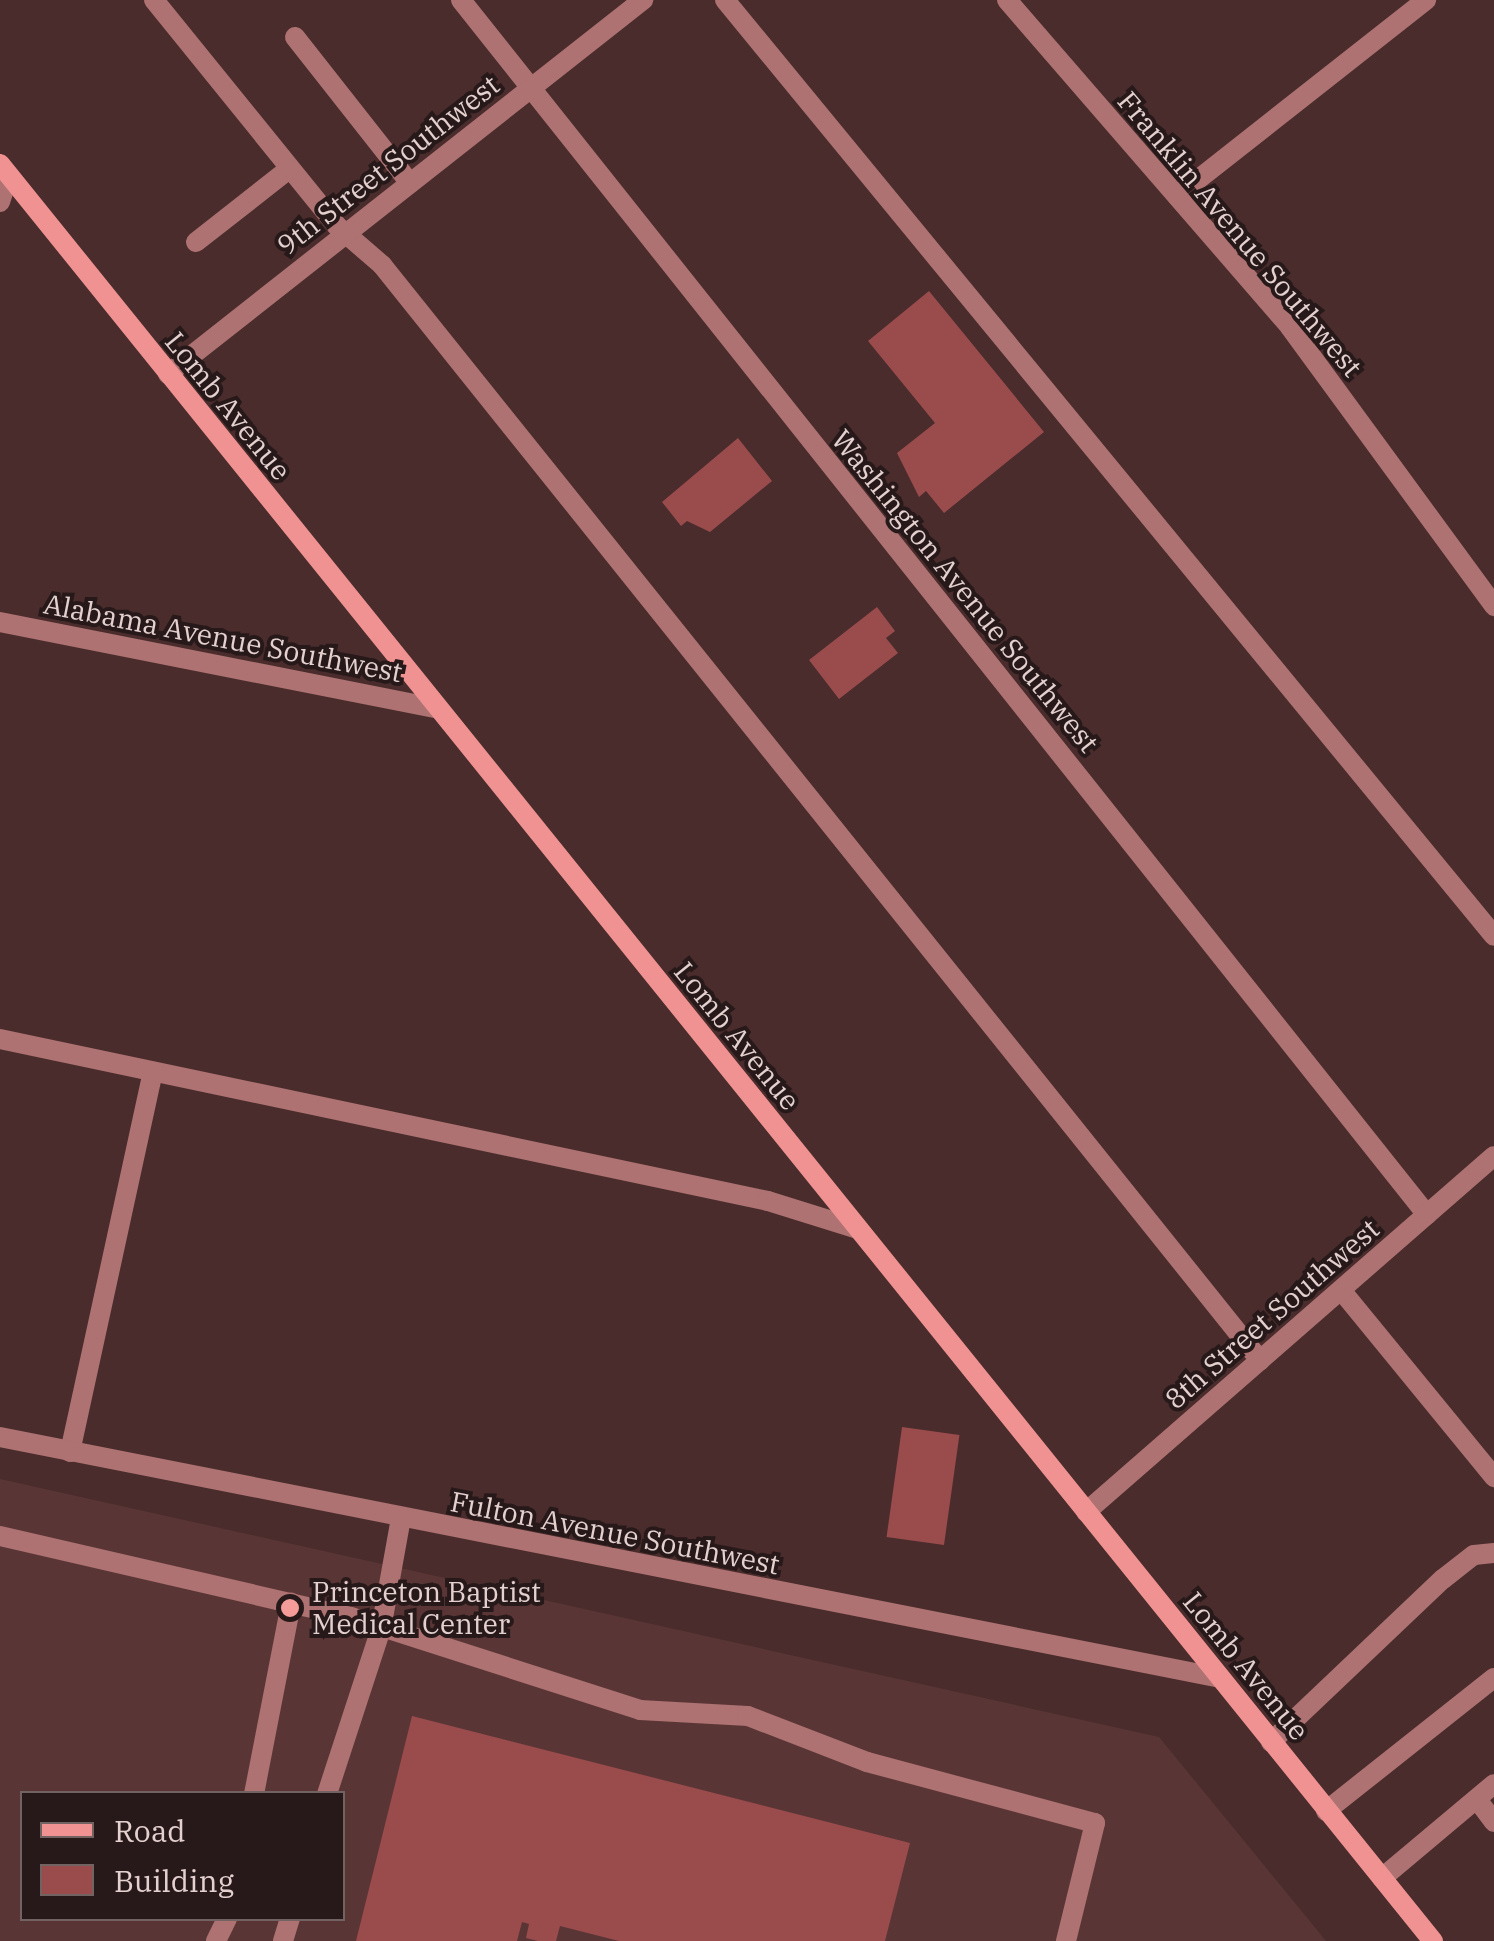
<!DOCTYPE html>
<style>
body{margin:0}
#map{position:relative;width:1494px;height:1941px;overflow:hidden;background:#4a2c2c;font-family:"IBM Plex Serif",serif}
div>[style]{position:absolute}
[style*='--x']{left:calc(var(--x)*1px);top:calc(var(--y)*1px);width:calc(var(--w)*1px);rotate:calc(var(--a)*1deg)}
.built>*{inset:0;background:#5a3535}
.building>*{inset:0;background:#9a4b4c;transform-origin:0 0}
.lane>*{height:20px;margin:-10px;padding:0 10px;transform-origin:10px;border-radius:10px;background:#ad7271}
.street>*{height:20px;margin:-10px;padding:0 10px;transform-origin:10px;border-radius:10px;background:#ad7271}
.secondary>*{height:20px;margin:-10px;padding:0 10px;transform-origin:10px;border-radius:10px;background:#f09292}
.dots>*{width:28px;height:28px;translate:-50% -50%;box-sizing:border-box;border:5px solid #271919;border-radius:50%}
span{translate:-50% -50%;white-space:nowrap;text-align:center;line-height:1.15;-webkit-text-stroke:8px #271919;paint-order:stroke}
.street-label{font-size:28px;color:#e3d0cf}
.poi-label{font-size:28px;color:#e3d0cf}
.left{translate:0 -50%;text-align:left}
.legend{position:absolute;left:20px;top:1791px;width:325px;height:130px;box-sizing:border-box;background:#271919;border:2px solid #726262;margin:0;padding:12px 18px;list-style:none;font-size:30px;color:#e3d0cf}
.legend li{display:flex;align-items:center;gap:20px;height:50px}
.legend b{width:50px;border:2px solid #726262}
</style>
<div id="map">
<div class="built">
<i style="clip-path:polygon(evenodd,0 1479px,1159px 1737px,1326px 1941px,0 1941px,0 1479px,22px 1794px,342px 1794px,342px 1918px,22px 1918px,22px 1794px)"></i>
</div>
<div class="building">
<i style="clip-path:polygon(929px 291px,1044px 432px,944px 513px,926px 491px,919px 497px,897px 453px,935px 423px,868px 341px)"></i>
<i style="clip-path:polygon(738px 438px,772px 481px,710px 532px,687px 521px,681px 526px,662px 502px)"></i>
<i style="clip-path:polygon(877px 607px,895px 631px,886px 638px,898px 653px,839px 699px,809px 660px)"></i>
<i style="left:902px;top:1427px;width:58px;height:111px;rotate:8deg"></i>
<i style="clip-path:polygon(412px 1716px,910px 1843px,885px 1941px,619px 1941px,560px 1926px,556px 1941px,538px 1941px,526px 1938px,529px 1924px,522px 1922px,517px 1941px,356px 1941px)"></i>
</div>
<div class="lane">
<i style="--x:154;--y:0;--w:291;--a:51"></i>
<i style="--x:337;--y:226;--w:60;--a:40.9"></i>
<i style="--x:382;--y:265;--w:1404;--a:51.28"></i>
<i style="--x:725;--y:0;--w:1211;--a:50.59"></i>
<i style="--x:295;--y:37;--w:186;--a:51.8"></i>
<i style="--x:196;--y:242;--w:118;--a:-38.1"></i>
<i style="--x:0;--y:1039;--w:785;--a:11.91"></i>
<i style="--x:768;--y:1201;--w:94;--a:17.3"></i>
<i style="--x:1341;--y:1290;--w:242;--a:50.7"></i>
<i style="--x:70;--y:1452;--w:389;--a:-77.7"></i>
<i style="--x:0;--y:1536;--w:360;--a:13"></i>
<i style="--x:351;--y:1617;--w:304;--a:17.8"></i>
<i style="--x:640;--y:1710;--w:108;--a:3.2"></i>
<i style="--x:748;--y:1716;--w:128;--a:21.1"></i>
<i style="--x:867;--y:1762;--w:236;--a:15"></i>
<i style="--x:1095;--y:1823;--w:122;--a:103.8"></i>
<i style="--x:1271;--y:1742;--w:237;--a:-43.5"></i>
<i style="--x:1443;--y:1579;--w:39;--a:-38"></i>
<i style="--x:1474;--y:1555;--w:20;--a:-6"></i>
<i style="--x:254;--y:1794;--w:195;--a:-79"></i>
<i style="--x:327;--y:1794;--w:174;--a:-71.9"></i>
<i style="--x:381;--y:1629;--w:113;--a:-79.8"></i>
<i style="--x:1479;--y:1802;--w:25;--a:53"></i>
<i style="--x:1326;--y:1811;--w:214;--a:-38.4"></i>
<i style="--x:1382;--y:1878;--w:146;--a:-40"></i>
<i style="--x:216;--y:1941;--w:25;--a:-64"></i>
<i style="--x:283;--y:1941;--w:24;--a:-73"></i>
</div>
<div class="street">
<i style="--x:461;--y:0;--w:1552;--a:51.51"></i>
<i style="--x:1007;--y:0;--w:432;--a:49.1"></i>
<i style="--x:1290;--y:327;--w:346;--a:53.8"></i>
<i style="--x:1177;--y:196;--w:317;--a:-38.2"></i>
<i style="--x:0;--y:202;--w:28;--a:-72"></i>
<i style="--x:168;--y:374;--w:605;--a:-38.22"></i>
<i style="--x:0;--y:622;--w:443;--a:11.2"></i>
<i style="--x:0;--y:1437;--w:1244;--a:11.17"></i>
<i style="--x:1086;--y:1512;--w:541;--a:-41.11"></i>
</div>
<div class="secondary">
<i style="--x:0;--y:164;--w:2283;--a:51.12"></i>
</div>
<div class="dots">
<i style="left:290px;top:1608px;background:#f59b9a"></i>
</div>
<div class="street-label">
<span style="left:388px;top:165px;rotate:-38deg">9th Street Southwest</span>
<span style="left:1240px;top:234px;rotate:50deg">Franklin Avenue Southwest</span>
<span style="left:228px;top:406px;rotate:51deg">Lomb Avenue</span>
<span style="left:965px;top:591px;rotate:51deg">Washington Avenue Southwest</span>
<span style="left:223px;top:638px;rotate:11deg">Alabama Avenue Southwest</span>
<span style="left:737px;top:1036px;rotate:51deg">Lomb Avenue</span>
<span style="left:1272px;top:1314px;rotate:-41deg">8th Street Southwest</span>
<span style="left:615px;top:1533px;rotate:11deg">Fulton Avenue Southwest</span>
<span style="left:1246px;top:1666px;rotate:51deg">Lomb Avenue</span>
</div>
<div class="poi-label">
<span class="left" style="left:312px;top:1608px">Princeton Baptist<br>Medical Center</span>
</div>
<ul class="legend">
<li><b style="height:12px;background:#f09292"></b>Road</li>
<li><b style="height:28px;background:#9a4b4c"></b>Building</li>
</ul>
</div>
